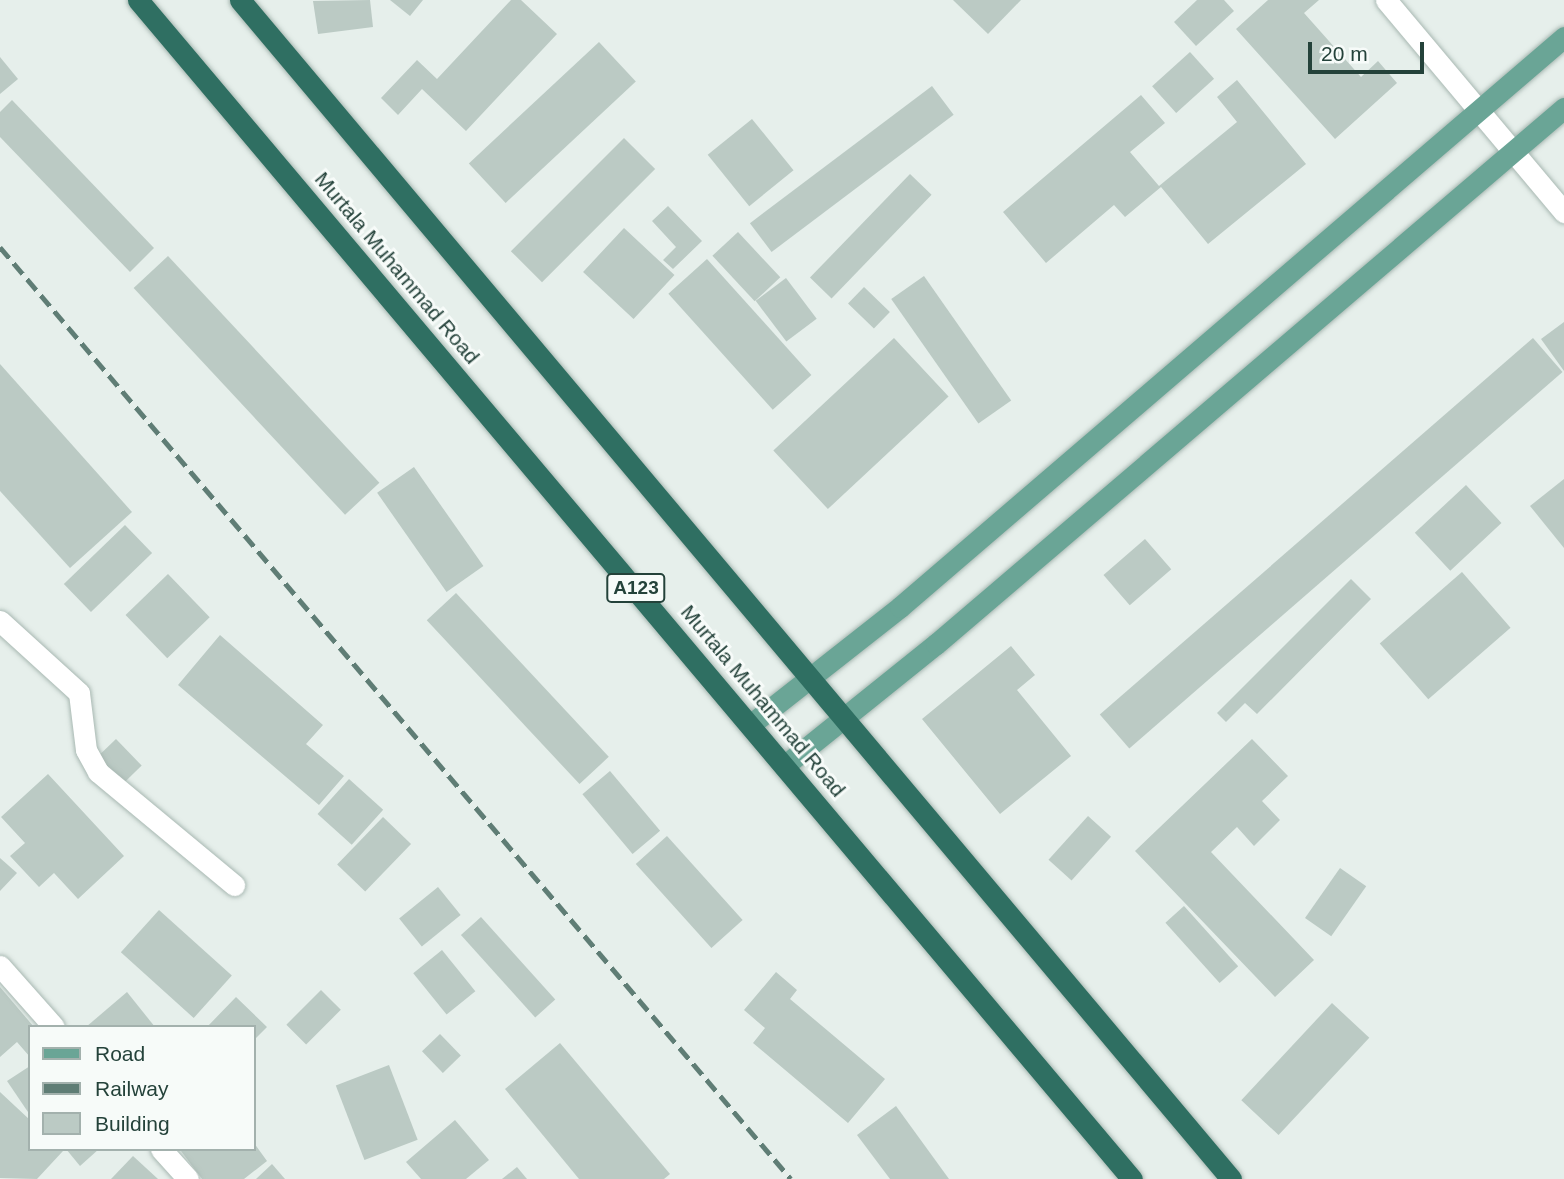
<!DOCTYPE html>
<style>
body{margin:0}
#map{position:relative;width:1564px;height:1179px;overflow:hidden;background:#e6efeb;font-family:Helvetica,sans-serif}
div>[style]{position:absolute}
[style*='--x']{left:calc(var(--x)*1px);top:calc(var(--y)*1px);width:calc(var(--w)*1px);rotate:calc(var(--a)*1deg)}
.building>*{inset:0;background:#bbcac4;transform-origin:0 0}
.roads{filter:drop-shadow(0 0 2px #a8b8b2) drop-shadow(0 0 2px #a8b8b2)}
.street>*{height:21px;margin:-10.5px;padding:0 10.5px;transform-origin:10.5px;border-radius:10.5px;background:#fff}
.primary>*{height:21px;margin:-10.5px;padding:0 10.5px;transform-origin:10.5px;border-radius:10.5px;background:#6aa596}
.highway>*{height:21px;margin:-10.5px;padding:0 10.5px;transform-origin:10.5px;border-radius:10.5px;background:#2f6f62}
.rail>*{height:5px;margin-top:-2.5px;transform-origin:0;background:repeating-linear-gradient(90deg,#5f7d75 0 14px,transparent 0 21px)}
span{translate:-50% -50%;white-space:nowrap;text-align:center;line-height:1.15;-webkit-text-stroke:6px #f7fbf9;paint-order:stroke}
.shield-label span{padding:2px 5px;background:#f7fbf9;border:2px solid;border-radius:5px;-webkit-text-stroke-width:0}
.shield-label{font-size:19px;color:#24423a;font-weight:700}
.street-label{font-size:21px;color:#24423a}
.legend{position:absolute;left:28px;top:1025px;width:228px;height:126px;box-sizing:border-box;background:#f7fbf9;border:2px solid #a3b1ad;margin:0;padding:9px 12px;list-style:none;font-size:21px;color:#24423a}
.legend li{display:flex;align-items:center;gap:14px;height:35px}
.legend b{width:35px;border:2px solid #a3b1ad}
.scale{position:absolute;left:1308px;top:42px;width:116px;height:32px;box-sizing:border-box;border:4px solid #24423a;border-top:0;padding-left:9px;font-size:21px;line-height:24px;white-space:nowrap;color:#24423a;-webkit-text-stroke:5px #f7fbf9;paint-order:stroke}
</style>
<div id="map">
<div class="building">
<i style="clip-path:polygon(370px 0,373px 27px,318px 34px,313px 1px)"></i>
<i style="clip-path:polygon(390px 0,423px 0,410px 16px)"></i>
<i style="clip-path:polygon(511px 0,521px 0,557px 34px,466px 131px,422px 89px,398px 115px,381px 98px,417px 60px,437px 79px)"></i>
<i style="clip-path:polygon(953px 0,1021px 0,988px 34px)"></i>
<i style="clip-path:polygon(1197px 0,1224px 0,1234px 11px,1196px 46px,1174px 22px)"></i>
<i style="clip-path:polygon(1268px 0,1319px 0,1304px 13px,1361px 77px,1378px 61px,1397px 83px,1335px 139px,1236px 29px)"></i>
<i style="left:599px;top:42px;width:54px;height:178px;rotate:47deg"></i>
<i style="left:1190px;top:52px;width:36px;height:51px;rotate:48deg"></i>
<i style="clip-path:polygon(0 57px,18px 79px,0 94px)"></i>
<i style="clip-path:polygon(1237px 80px,1306px 164px,1208px 244px,1161px 187px,1125px 217px,1114px 205px,1046px 263px,1003px 212px,1141px 95px,1165px 123px,1130px 152px,1159px 186px,1237px 122px,1217px 97px)"></i>
<i style="left:932px;top:86px;width:36px;height:228px;rotate:53deg"></i>
<i style="clip-path:polygon(12px 100px,154px 248px,130px 272px,0 137px,0 112px)"></i>
<i style="left:752px;top:119px;width:66px;height:57px;rotate:51deg"></i>
<i style="left:624px;top:138px;width:44px;height:160px;rotate:45deg"></i>
<i style="left:910px;top:174px;width:30px;height:144px;rotate:44deg"></i>
<i style="clip-path:polygon(668px 206px,702px 241px,673px 269px,663px 260px,676px 247px,652px 221px)"></i>
<i style="left:624px;top:228px;width:69px;height:60px;rotate:43deg"></i>
<i style="left:738px;top:232px;width:62px;height:35px;rotate:47deg"></i>
<i style="left:168px;top:256px;width:310px;height:47px;rotate:47deg"></i>
<i style="left:707px;top:259px;width:156px;height:52px;rotate:48deg"></i>
<i style="left:924px;top:276px;width:152px;height:40px;rotate:55deg"></i>
<i style="left:786px;top:278px;width:51px;height:38px;rotate:53deg"></i>
<i style="left:864px;top:287px;width:36px;height:23px;rotate:44deg"></i>
<i style="clip-path:polygon(1564px 322px,1564px 371px,1541px 339px)"></i>
<i style="left:894px;top:338px;width:80px;height:165px;rotate:47deg"></i>
<i style="left:1533px;top:338px;width:45px;height:574px;rotate:49deg"></i>
<i style="clip-path:polygon(0 364px,132px 512px,70px 568px,0 491px)"></i>
<i style="left:414px;top:467px;width:121px;height:45px;rotate:55deg"></i>
<i style="clip-path:polygon(1564px 479px,1564px 548px,1530px 506px)"></i>
<i style="left:1466px;top:485px;width:52px;height:70px;rotate:47deg"></i>
<i style="left:125px;top:525px;width:39px;height:85px;rotate:46deg"></i>
<i style="left:1145px;top:539px;width:40px;height:55px;rotate:49deg"></i>
<i style="left:1462px;top:572px;width:74px;height:109px;rotate:49deg"></i>
<i style="left:168px;top:574px;width:60px;height:59px;rotate:46deg"></i>
<i style="clip-path:polygon(1351px 579px,1371px 599px,1257px 714px,1245px 703px,1226px 722px,1217px 713px)"></i>
<i style="left:456px;top:593px;width:224px;height:40px;rotate:47deg"></i>
<i style="clip-path:polygon(220px 635px,323px 725px,306px 744px,344px 776px,319px 805px,178px 685px)"></i>
<i style="clip-path:polygon(1011px 646px,1035px 675px,1017px 690px,1071px 756px,1000px 814px,922px 719px)"></i>
<i style="left:116px;top:739px;width:37px;height:25px;rotate:46deg"></i>
<i style="clip-path:polygon(1252px 739px,1288px 776px,1262px 801px,1280px 820px,1254px 846px,1237px 827px,1211px 852px,1314px 960px,1275px 997px,1135px 851px)"></i>
<i style="left:610px;top:771px;width:78px;height:36px;rotate:50deg"></i>
<i style="clip-path:polygon(48px 774px,124px 856px,78px 899px,54px 873px,39px 887px,10px 856px,25px 843px,1px 817px)"></i>
<i style="left:349px;top:779px;width:46px;height:47px;rotate:42deg"></i>
<i style="left:1088px;top:816px;width:31px;height:59px;rotate:42deg"></i>
<i style="left:383px;top:817px;width:39px;height:66px;rotate:44deg"></i>
<i style="left:667px;top:836px;width:113px;height:42px;rotate:48deg"></i>
<i style="clip-path:polygon(0 858px,17px 873px,0 891px)"></i>
<i style="left:1340px;top:868px;width:32px;height:61px;rotate:35deg"></i>
<i style="left:438px;top:887px;width:36px;height:50px;rotate:51deg"></i>
<i style="left:1184px;top:906px;width:81px;height:25px;rotate:48deg"></i>
<i style="left:159px;top:910px;width:98px;height:57px;rotate:42deg"></i>
<i style="left:481px;top:917px;width:111px;height:27px;rotate:48deg"></i>
<i style="left:442px;top:950px;width:53px;height:37px;rotate:51deg"></i>
<i style="clip-path:polygon(776px 972px,797px 990px,790px 999px,885px 1079px,848px 1123px,753px 1043px,765px 1028px,744px 1010px)"></i>
<i style="clip-path:polygon(0 987px,34px 1027px,30px 1027px,30px 1057px,17px 1042px,0 1057px)"></i>
<i style="left:321px;top:990px;width:28px;height:49px;rotate:45deg"></i>
<i style="clip-path:polygon(127px 992px,155px 1027px,86px 1027px)"></i>
<i style="clip-path:polygon(236px 997px,267px 1027px,254px 1040px,254px 1027px,207px 1027px)"></i>
<i style="left:1332px;top:1003px;width:51px;height:133px;rotate:43deg"></i>
<i style="left:440px;top:1034px;width:30px;height:25px;rotate:46deg"></i>
<i style="clip-path:polygon(560px 1043px,670px 1174px,664px 1179px,579px 1179px,505px 1089px)"></i>
<i style="left:389px;top:1065px;width:80px;height:57px;rotate:69deg"></i>
<i style="clip-path:polygon(30px 1066px,30px 1115px,7px 1081px)"></i>
<i style="clip-path:polygon(0 1092px,30px 1120px,30px 1149px,63px 1151px,37px 1179px,0 1178px)"></i>
<i style="clip-path:polygon(896px 1106px,949px 1179px,890px 1179px,857px 1135px)"></i>
<i style="clip-path:polygon(455px 1120px,489px 1160px,466px 1179px,421px 1179px,406px 1162px)"></i>
<i style="clip-path:polygon(254px 1143px,267px 1161px,244px 1179px,202px 1179px,181px 1151px,254px 1149px)"></i>
<i style="clip-path:polygon(66px 1149px,99px 1149px,80px 1166px)"></i>
<i style="clip-path:polygon(133px 1156px,158px 1179px,111px 1179px)"></i>
<i style="clip-path:polygon(272px 1164px,285px 1179px,256px 1179px)"></i>
<i style="clip-path:polygon(517px 1167px,527px 1179px,502px 1179px)"></i>
</div>
<div class="roads">
<div class="street">
<i style="--x:1386;--y:0;--w:277;--a:50"></i>
<i style="--x:0;--y:621;--w:107;--a:42.3"></i>
<i style="--x:79;--y:693;--w:57;--a:83"></i>
<i style="--x:86;--y:750;--w:25;--a:61"></i>
<i style="--x:98;--y:772;--w:177;--a:39.7"></i>
<i style="--x:0;--y:966;--w:81;--a:48.5"></i>
<i style="--x:161;--y:1149;--w:40;--a:48"></i>
</div>
<div class="primary">
<i style="--x:750;--y:725;--w:191;--a:-38.2"></i>
<i style="--x:900;--y:607;--w:875;--a:-40.64"></i>
<i style="--x:784;--y:766;--w:195;--a:-38.8"></i>
<i style="--x:936;--y:644;--w:826;--a:-40.48"></i>
</div>
<div class="highway">
<i style="--x:138;--y:0;--w:1542;--a:49.87"></i>
<i style="--x:240;--y:0;--w:1540;--a:49.95"></i>
</div>
</div>
<div class="rail">
<i style="--x:0;--y:247;--w:1222;--a:49.68"></i>
</div>
<div class="shield-label">
<span style="left:636px;top:588px">A123</span>
</div>
<div class="street-label">
<span style="left:397px;top:268px;rotate:50deg">Murtala Muhammad Road</span>
<span style="left:763px;top:701px;rotate:50deg">Murtala Muhammad Road</span>
</div>
<ul class="legend">
<li><b style="height:9px;background:#6aa596"></b>Road</li>
<li><b style="height:9px;background:#5f7d75"></b>Railway</li>
<li><b style="height:19px;background:#bbcac4"></b>Building</li>
</ul>
<div class="scale">20 m</div>
</div>
